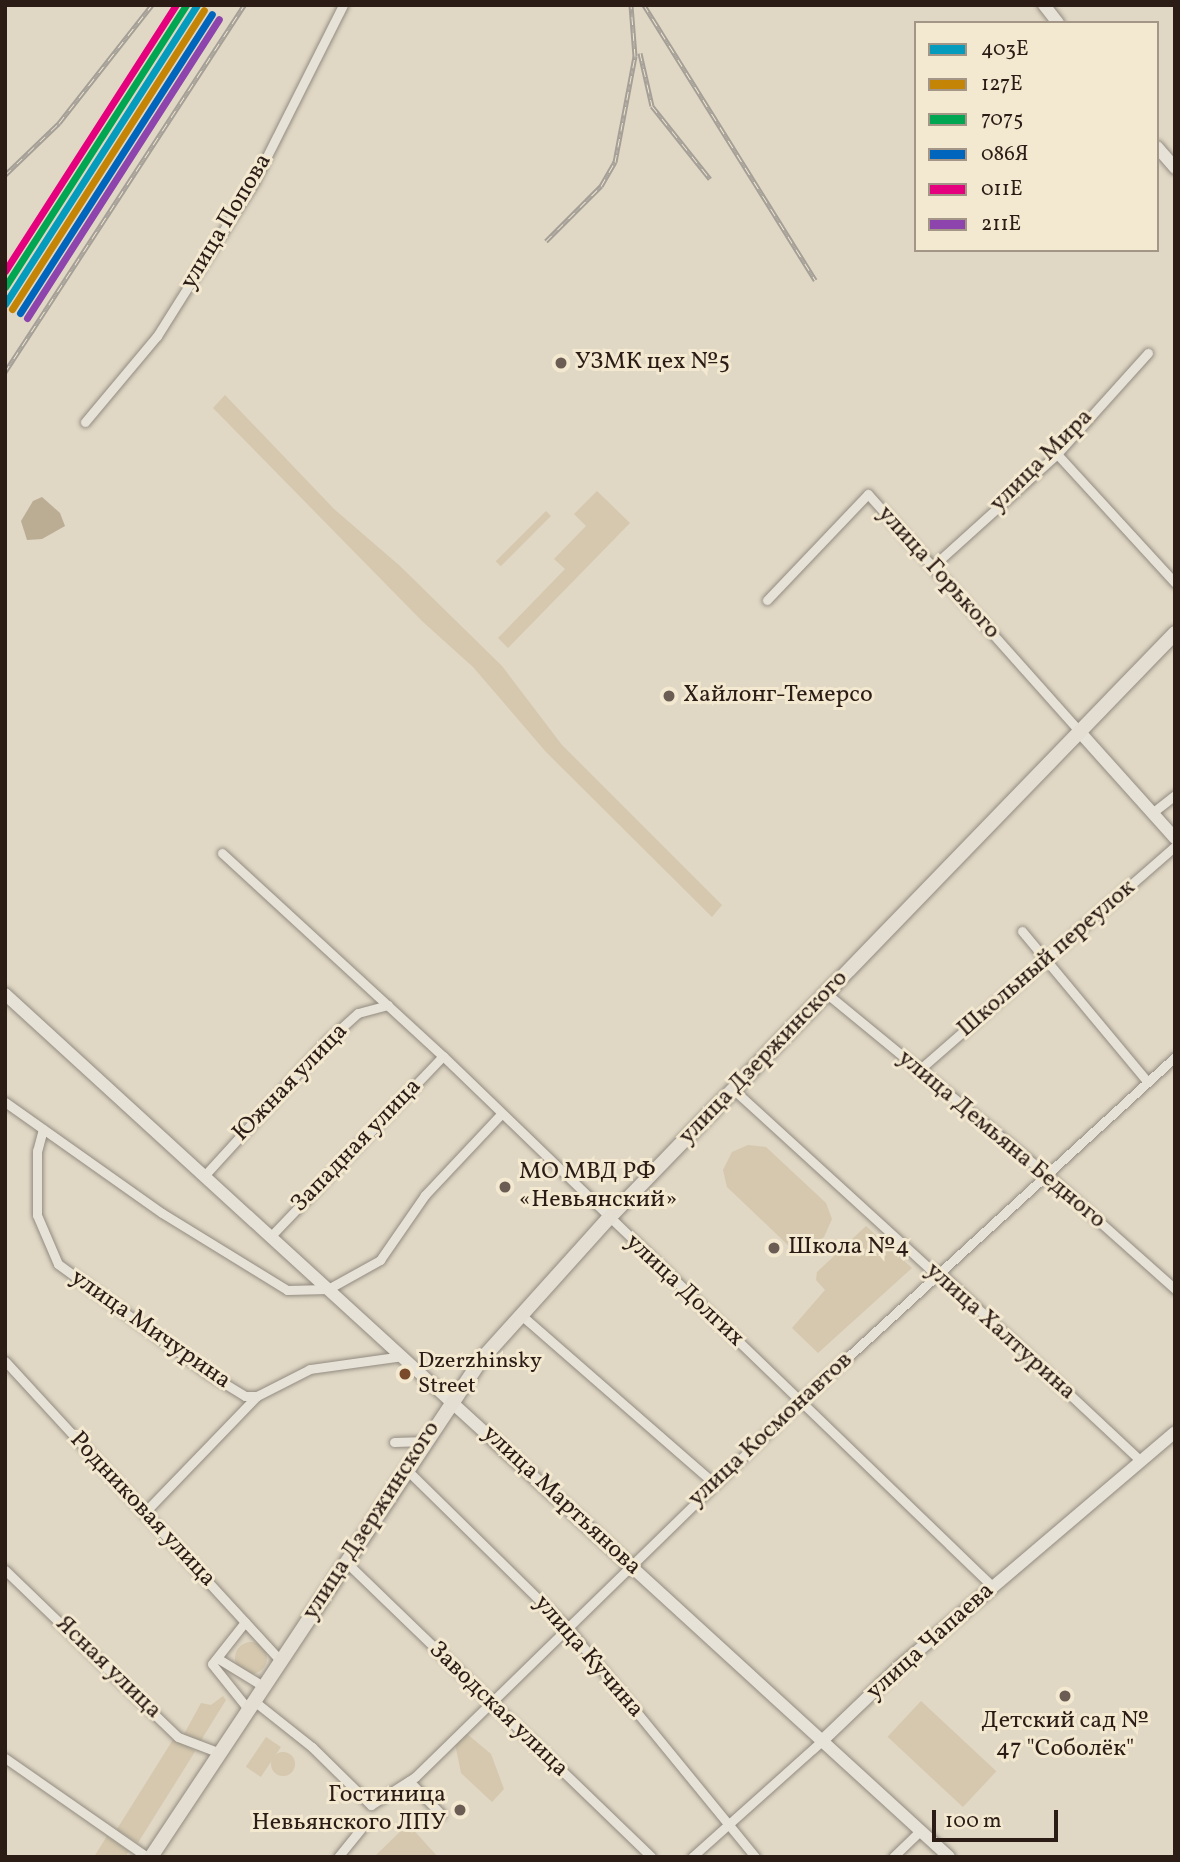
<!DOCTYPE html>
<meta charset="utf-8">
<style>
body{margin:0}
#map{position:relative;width:1180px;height:1862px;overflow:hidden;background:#e0d7c4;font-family:Vollkorn,serif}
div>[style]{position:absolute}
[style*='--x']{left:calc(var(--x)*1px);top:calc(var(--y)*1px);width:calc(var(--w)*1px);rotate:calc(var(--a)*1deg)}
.green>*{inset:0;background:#d5c8ae;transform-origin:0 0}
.round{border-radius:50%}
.water>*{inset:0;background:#bbac94}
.roads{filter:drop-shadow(0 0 2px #928b80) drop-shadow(0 0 2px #928b80)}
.street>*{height:9px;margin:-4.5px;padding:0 4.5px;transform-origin:4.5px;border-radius:4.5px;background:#e7e2d8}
.secondary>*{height:12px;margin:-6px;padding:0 6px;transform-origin:6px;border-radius:6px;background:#e7e2d8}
.primary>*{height:14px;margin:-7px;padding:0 7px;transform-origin:7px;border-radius:7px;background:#e3ddd2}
.rail>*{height:5px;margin-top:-2.5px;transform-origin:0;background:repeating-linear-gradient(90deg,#f3e8d0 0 8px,#a49f97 0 16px);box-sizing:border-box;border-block:2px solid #a49f97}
.rail-1>*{height:7px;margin:-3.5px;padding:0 3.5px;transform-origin:3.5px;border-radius:3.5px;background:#049bbc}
.rail-2>*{height:7px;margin:-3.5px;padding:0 3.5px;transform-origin:3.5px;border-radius:3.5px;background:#c48406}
.rail-3>*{height:7px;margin:-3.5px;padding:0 3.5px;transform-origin:3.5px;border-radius:3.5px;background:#00a651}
.rail-4>*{height:7px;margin:-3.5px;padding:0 3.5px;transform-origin:3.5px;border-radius:3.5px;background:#0065bd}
.rail-5>*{height:7px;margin:-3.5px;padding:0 3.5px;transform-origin:3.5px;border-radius:3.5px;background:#e5007d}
.rail-6>*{height:7px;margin:-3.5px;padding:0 3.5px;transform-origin:3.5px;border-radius:3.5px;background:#8e44ad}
.dots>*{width:19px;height:19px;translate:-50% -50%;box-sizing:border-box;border:4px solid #f3e8d0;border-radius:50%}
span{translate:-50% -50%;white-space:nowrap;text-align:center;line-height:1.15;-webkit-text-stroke:6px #f3e8d0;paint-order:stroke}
.bus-label{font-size:22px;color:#2c1c16}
.left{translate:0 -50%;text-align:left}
.street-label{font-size:24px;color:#2c1c16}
.poi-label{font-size:24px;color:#2c1c16}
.right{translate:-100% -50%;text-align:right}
.frame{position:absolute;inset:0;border:7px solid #2c1c16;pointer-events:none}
.legend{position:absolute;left:914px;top:21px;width:245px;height:231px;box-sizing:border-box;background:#f3e8d0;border:2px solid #a39686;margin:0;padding:9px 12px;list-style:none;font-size:21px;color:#2c1c16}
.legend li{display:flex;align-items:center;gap:14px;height:35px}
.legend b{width:35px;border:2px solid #a39686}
.scale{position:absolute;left:932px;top:1810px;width:126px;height:32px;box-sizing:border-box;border:4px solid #2c1c16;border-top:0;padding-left:9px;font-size:21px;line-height:24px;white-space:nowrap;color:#2c1c16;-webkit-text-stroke:5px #f3e8d0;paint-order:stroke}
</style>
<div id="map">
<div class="green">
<i style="clip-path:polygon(225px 395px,334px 509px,400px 566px,502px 666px,562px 745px,722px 905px,712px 917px,546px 752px,473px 667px,422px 621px,213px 408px)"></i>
<i style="clip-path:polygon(597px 491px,630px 523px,508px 648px,498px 638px,565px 569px,554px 559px,586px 526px,574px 514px)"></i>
<i style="left:546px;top:511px;width:7px;height:71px;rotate:45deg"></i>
<i style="clip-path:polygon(748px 1145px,766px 1147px,826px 1203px,832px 1219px,824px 1237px,810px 1247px,791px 1248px,727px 1187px,723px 1170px,732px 1152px)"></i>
<i style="clip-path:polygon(866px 1226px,912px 1268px,818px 1353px,792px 1328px,825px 1290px,816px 1280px,817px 1272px)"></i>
<i class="round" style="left:235px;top:1642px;width:32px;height:32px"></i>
<i style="clip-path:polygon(223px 1696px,226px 1700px,200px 1742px,184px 1734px,201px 1703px,211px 1705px)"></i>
<i style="left:921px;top:1701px;width:103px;height:49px;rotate:43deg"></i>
<i style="clip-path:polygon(466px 1733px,491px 1754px,504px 1789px,492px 1802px,461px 1773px,455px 1744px)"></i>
<i style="left:266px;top:1737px;width:18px;height:36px;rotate:34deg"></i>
<i style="left:174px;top:1738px;width:25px;height:108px;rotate:32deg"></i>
<i class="round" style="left:271px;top:1752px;width:24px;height:24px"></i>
<i style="clip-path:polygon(408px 1824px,438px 1857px,374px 1857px)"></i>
<i style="clip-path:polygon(107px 1836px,129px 1851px,125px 1857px,94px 1857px)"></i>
</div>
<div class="water">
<i style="clip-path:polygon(42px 497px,60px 513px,65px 526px,42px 539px,27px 540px,21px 521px,33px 501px)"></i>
</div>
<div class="roads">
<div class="street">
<i style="--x:85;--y:422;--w:112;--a:-50.1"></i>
<i style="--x:157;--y:336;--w:182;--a:-57.8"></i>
<i style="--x:254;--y:182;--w:198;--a:-63.3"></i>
<i style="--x:1057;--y:454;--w:175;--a:47.5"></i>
<i style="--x:933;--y:566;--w:167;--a:-42.1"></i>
<i style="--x:1057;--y:454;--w:136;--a:-48"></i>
<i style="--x:767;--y:600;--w:146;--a:-46.4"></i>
<i style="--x:868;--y:494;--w:316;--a:48.3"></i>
<i style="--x:1152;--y:813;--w:29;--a:-38"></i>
<i style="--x:222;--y:853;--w:300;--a:42.6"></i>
<i style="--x:443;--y:1056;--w:765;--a:43.99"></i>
<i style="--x:1022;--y:931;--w:195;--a:50.2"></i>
<i style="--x:826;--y:993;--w:285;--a:39.4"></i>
<i style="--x:1046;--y:1174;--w:173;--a:41.7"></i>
<i style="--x:918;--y:1071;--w:342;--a:-41.2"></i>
<i style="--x:734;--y:1090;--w:264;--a:42.4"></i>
<i style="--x:929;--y:1268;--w:12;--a:24"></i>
<i style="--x:940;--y:1273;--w:275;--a:43.1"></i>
<i style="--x:5;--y:1102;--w:192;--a:35.3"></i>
<i style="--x:162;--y:1213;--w:147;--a:31.6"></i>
<i style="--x:287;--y:1290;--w:41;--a:-1.4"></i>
<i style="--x:328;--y:1289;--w:60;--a:-29.1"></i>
<i style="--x:380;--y:1260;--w:79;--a:-55.3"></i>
<i style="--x:425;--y:1195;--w:111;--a:-46.8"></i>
<i style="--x:43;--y:1129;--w:23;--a:105"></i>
<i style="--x:37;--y:1151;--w:64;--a:90"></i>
<i style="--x:37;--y:1215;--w:53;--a:66.8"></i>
<i style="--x:58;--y:1264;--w:187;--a:36.1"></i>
<i style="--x:209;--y:1374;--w:42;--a:31.4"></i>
<i style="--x:245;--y:1396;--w:12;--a:0"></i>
<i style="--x:204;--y:1176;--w:185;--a:-47.6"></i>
<i style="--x:329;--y:1039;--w:39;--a:-42"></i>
<i style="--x:358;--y:1013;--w:31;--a:-15"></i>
<i style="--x:270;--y:1237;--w:250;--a:-46.3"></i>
<i style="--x:520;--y:1314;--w:257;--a:41.1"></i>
<i style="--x:5;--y:1361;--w:406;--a:47.4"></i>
<i style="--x:394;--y:1442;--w:32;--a:-2"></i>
<i style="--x:407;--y:1470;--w:224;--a:44.5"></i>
<i style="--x:567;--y:1627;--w:297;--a:50.7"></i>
<i style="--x:144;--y:1513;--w:163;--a:-46"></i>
<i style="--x:257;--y:1396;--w:59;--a:-27"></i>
<i style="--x:310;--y:1369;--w:93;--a:-8"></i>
<i style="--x:347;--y:1563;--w:423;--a:44"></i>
<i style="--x:5;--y:1570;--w:240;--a:44"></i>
<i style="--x:178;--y:1737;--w:45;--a:20.9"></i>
<i style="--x:245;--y:1622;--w:53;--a:128.2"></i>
<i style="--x:212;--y:1664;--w:58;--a:51.3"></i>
<i style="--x:217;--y:1658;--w:54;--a:31.3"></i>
<i style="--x:254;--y:1701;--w:74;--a:38.4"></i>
<i style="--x:312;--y:1747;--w:83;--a:44.5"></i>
<i style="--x:371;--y:1805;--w:52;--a:-32.5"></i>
<i style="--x:415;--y:1777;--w:538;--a:-44.32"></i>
<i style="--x:800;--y:1401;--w:509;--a:-42.53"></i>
<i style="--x:5;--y:1758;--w:173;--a:34.9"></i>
<i style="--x:409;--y:1781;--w:46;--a:45.9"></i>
<i style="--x:338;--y:1857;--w:41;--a:-50.9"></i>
<i style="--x:692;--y:1857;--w:176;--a:-41.8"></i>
<i style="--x:893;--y:1857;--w:37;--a:-44"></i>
</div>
<div class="secondary">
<i style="--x:1044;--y:5;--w:23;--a:52"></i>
<i style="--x:1157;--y:147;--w:28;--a:49"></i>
<i style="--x:1078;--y:730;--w:145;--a:48.1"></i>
<i style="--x:5;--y:994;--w:1279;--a:42.43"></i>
<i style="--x:823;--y:1740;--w:105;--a:-43.8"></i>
<i style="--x:899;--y:1667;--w:362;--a:-40.4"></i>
</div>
<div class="primary">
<i style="--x:151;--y:1857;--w:597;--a:-56.42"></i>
<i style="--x:481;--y:1360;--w:190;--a:-48"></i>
<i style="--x:608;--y:1219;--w:815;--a:-45.94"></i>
</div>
</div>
<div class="rail">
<i style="--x:644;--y:5;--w:324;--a:58.1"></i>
<i style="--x:640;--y:53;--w:54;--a:77.2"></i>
<i style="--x:652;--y:106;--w:93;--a:51.5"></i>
<i style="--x:5;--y:175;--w:75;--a:-43.9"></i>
<i style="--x:59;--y:123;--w:150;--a:-51.8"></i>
<i style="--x:546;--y:241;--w:78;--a:-45"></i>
<i style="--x:601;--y:186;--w:28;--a:-60"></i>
<i style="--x:615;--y:162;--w:108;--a:-79.3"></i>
<i style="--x:635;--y:56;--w:51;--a:-94.5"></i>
<i style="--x:5;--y:372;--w:438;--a:-56.9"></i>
</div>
<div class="rail-1">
<i style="--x:5;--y:304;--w:355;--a:-57.3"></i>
</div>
<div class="rail-2">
<i style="--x:12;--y:309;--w:355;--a:-57.3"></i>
</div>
<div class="rail-3">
<i style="--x:5;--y:287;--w:335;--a:-57.3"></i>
</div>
<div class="rail-4">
<i style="--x:20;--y:313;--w:355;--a:-57.3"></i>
</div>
<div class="rail-5">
<i style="--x:5;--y:271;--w:316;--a:-57.3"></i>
</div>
<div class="rail-6">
<i style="--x:27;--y:318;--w:355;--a:-57.3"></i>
</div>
<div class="dots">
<i style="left:561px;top:363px;background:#6b5d53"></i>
<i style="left:669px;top:696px;background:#6b5d53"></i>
<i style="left:505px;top:1187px;background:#6b5d53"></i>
<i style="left:774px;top:1248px;background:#6b5d53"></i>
<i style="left:405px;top:1374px;background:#7a4b2a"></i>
<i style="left:1065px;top:1696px;background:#6b5d53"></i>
<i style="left:460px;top:1810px;background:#6b5d53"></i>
</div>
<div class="bus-label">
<span class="left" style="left:418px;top:1374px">Dzerzhinsky<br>Street</span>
</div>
<div class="street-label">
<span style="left:227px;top:222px;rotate:-59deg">улица Попова</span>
<span style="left:1042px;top:461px;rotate:-45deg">улица Мира</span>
<span style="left:938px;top:573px;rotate:48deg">улица Горького</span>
<span style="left:1047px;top:959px;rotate:-41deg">Школьный переулок</span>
<span style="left:764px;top:1058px;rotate:-46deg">улица Дзержинского</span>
<span style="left:291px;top:1083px;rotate:-46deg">Южная улица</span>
<span style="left:1001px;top:1140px;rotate:40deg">улица Демьяна Бедного</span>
<span style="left:357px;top:1146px;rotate:-46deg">Западная улица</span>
<span style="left:684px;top:1291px;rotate:43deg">улица Долгих</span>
<span style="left:150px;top:1330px;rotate:35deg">улица Мичурина</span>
<span style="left:1000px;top:1332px;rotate:42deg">улица Халтурина</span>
<span style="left:771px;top:1430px;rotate:-43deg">улица Космонавтов</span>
<span style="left:561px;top:1501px;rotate:43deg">улица Мартьянова</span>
<span style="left:142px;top:1510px;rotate:47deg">Родниковая улица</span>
<span style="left:372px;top:1521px;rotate:-57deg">улица Дзержинского</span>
<span style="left:931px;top:1642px;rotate:-42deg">улица Чапаева</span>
<span style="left:588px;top:1657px;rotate:49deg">улица Кучина</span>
<span style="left:108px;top:1668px;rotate:44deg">Ясная улица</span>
<span style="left:498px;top:1710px;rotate:44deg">Заводская улица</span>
</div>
<div class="poi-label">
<span class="left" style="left:575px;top:363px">УЗМК цех №5</span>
<span class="left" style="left:683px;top:696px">Хайлонг-Темерсо</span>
<span class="left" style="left:519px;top:1187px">МО МВД РФ<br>«Невьянский»</span>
<span class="left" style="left:788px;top:1248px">Школа №4</span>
<span style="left:1065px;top:1736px">Детский сад №<br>47 "Соболёк"</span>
<span class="right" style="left:446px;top:1810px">Гостиница<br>Невьянского ЛПУ</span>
</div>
<div class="frame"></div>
<ul class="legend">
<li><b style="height:9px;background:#049bbc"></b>403Е</li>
<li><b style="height:9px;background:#c48406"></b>127Е</li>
<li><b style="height:9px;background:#00a651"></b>7075</li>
<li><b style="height:9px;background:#0065bd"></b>086Я</li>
<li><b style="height:9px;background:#e5007d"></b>011Е</li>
<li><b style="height:9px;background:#8e44ad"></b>211Е</li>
</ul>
<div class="scale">100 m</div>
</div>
